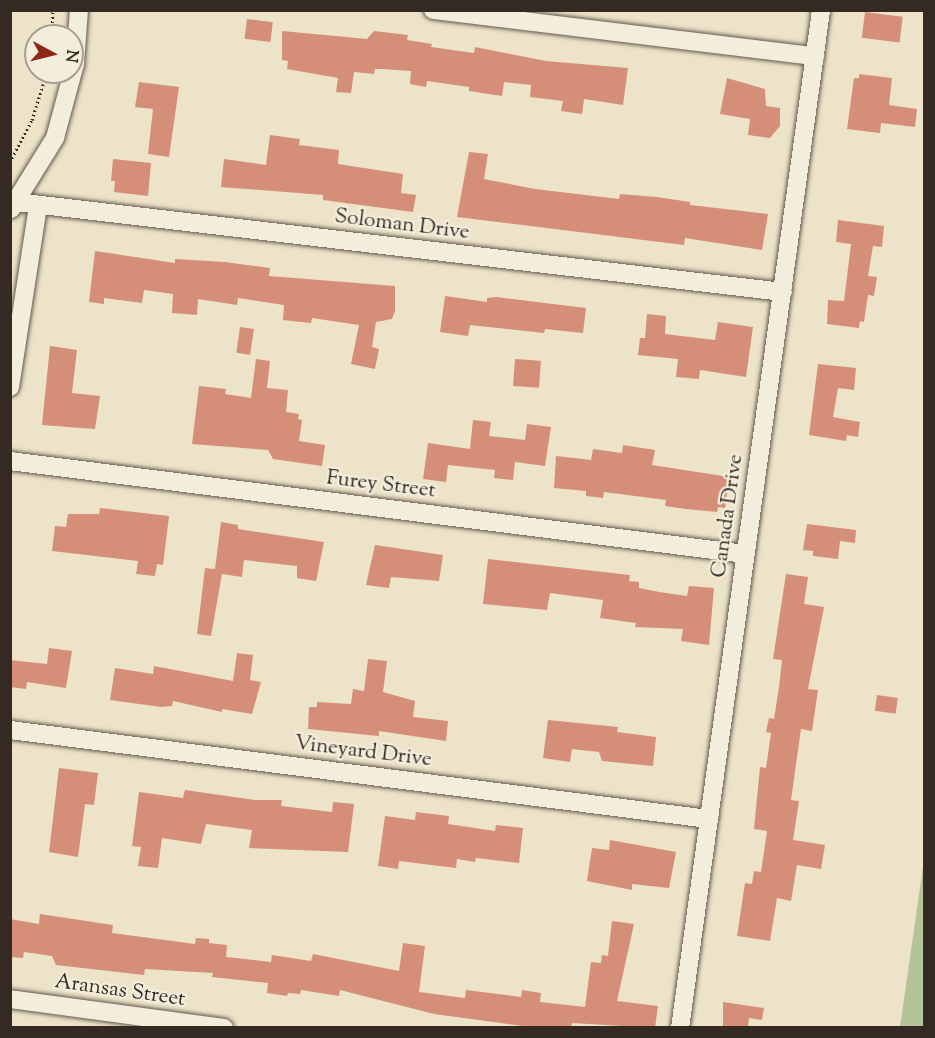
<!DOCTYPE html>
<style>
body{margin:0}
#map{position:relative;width:935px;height:1038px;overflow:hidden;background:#ede3c9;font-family:"Sorts Mill Goudy",serif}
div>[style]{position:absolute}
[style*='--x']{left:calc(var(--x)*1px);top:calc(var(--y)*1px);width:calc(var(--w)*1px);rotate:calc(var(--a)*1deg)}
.green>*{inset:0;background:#b5c498}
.building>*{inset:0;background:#d58f78;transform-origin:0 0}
.path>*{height:3px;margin-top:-1.5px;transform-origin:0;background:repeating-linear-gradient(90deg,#352923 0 1.5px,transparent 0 4.5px)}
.roads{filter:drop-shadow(0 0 2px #63584c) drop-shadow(0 0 2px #63584c)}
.minor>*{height:18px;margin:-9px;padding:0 9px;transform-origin:9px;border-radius:9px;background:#f3eddc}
span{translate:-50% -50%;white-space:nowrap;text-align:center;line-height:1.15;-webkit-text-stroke:4.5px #f3eddc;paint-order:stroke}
.street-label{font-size:21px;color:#352923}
.frame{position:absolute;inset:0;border:12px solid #352923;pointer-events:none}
.north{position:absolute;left:24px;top:24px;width:60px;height:60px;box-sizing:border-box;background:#f3eddc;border:2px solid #a79f92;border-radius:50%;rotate:97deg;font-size:16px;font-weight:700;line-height:24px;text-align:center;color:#352923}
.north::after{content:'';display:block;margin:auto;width:21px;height:27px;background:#8f2418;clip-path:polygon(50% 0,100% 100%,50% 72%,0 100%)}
</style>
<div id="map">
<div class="green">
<i style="clip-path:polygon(924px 860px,924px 1027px,900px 1027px)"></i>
</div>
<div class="building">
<i style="left:865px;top:12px;width:38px;height:26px;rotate:7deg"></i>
<i style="left:247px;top:19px;width:26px;height:20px;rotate:7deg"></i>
<i style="clip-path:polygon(282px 31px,367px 39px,374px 31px,408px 35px,407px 40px,432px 44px,431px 47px,474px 53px,475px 47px,546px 61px,628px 68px,623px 105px,584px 99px,582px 114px,561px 111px,563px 101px,530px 97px,531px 85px,504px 82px,502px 96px,469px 91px,469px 87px,427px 81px,426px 87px,410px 84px,411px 71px,382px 69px,375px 69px,374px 74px,354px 72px,351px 93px,336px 92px,338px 78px,287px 69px,288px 61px,282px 60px)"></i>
<i style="clip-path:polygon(859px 74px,892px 78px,889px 105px,917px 109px,915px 127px,881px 123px,880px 133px,847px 129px,854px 78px,859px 78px)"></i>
<i style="clip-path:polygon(727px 78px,765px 89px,766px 106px,780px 108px,780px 126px,770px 138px,748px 135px,750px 119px,720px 114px)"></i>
<i style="clip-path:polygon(139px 82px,179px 87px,169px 157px,148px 154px,153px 109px,135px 107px)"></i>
<i style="clip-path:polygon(270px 135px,300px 139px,299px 145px,339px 150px,338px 164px,403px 174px,401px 193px,416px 195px,413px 212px,323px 200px,323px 195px,221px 187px,224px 159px,266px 165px)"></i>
<i style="clip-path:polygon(469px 152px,488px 154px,484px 179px,535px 189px,619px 199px,620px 194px,657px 197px,690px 202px,690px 205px,768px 214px,762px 250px,685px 238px,684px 245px,457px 217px)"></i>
<i style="clip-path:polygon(113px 159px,151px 163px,148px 196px,114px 192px,115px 181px,111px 181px)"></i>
<i style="clip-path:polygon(838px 220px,884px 226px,882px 247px,873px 246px,868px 276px,877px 277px,874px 296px,868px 295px,864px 322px,860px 321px,859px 328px,827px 324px,828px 300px,844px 301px,851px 244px,836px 242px)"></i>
<i style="clip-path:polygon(95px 251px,175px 263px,175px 259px,225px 262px,270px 268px,269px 276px,395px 286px,395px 311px,392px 319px,376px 322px,372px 347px,379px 349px,375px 369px,351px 364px,359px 325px,312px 318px,311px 323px,283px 320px,284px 305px,238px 298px,237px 305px,198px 299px,197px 315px,172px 313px,173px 294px,144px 290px,142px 303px,104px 298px,104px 304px,89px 302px)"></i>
<i style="clip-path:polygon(445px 296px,487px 302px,487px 298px,496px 297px,586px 308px,583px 333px,545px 329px,544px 333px,470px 325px,468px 336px,440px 332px)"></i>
<i style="clip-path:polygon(647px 314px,666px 316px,665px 334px,715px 340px,718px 322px,753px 327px,746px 377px,700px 370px,699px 379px,676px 377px,678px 359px,638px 355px,640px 338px,645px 338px)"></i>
<i style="left:240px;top:327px;width:14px;height:26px;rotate:8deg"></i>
<i style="clip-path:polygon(50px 346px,77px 350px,72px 393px,100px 396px,95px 429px,42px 425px)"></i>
<i style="clip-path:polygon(256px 359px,270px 361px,267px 388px,288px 390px,286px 412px,299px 414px,298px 419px,302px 420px,299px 441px,325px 445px,322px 466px,273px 459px,268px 450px,192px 444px,199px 386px,226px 389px,225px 394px,251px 398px)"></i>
<i style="left:515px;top:359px;width:26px;height:27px;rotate:4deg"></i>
<i style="clip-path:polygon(818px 364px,856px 368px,854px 390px,838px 388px,833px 417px,860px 422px,858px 437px,847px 435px,846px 441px,809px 435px)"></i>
<i style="clip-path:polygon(473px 420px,491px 422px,489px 436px,525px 440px,527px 424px,551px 427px,545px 466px,515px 462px,513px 480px,494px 478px,495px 470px,448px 465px,446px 482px,423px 479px,428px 443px,470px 449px)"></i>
<i style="clip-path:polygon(623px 445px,655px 450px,652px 465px,729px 477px,725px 508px,718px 507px,717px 512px,686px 509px,665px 506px,666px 500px,604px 492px,603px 498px,586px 496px,586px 491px,554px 488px,556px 456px,591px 460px,593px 449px,622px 453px)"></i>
<i style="clip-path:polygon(100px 508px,169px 516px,163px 565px,157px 564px,155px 576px,136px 574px,138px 561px,52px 551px,55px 526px,66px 527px,68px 514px,99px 514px)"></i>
<i style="clip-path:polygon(221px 522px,238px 525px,238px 529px,324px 542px,316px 581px,297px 578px,297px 566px,244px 560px,242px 577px,222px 574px,211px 636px,197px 634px,205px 568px,215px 569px)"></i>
<i style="clip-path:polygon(807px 524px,856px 530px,855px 543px,840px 541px,838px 559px,813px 556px,813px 551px,803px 550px)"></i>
<i style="clip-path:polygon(375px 545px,443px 555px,439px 581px,391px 577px,389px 588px,366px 585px)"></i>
<i style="clip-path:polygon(488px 559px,630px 575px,629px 581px,639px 582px,639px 588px,659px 592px,687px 596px,689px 586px,714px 588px,709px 645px,681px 641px,683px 629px,635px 627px,636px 623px,600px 618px,603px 600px,550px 593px,547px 610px,483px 604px)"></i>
<i style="clip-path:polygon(786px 574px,808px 577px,804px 604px,824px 607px,808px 689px,818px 690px,812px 731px,801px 729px,791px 800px,799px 801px,793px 840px,825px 845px,821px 869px,797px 865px,791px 901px,777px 898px,770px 941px,737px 936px,745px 883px,752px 884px,754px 871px,761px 872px,767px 831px,754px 829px,760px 767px,766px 768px,771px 733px,766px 732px,769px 718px,774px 719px,779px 687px,782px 660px,773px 659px)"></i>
<i style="clip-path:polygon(49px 648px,72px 651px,66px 688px,27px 682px,26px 689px,10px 687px,10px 660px,47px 664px)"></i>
<i style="clip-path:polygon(237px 653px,253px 655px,250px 680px,261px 682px,252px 714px,222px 709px,222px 712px,173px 701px,172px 706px,161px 707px,110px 700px,115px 668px,153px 674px,154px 666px,233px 681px)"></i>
<i style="clip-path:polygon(368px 659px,387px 661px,383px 692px,415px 701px,413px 717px,448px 721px,446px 741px,379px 731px,379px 736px,308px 729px,309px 707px,317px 707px,317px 702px,351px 704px,353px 689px,364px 691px)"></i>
<i style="left:877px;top:695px;width:21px;height:16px;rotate:8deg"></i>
<i style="clip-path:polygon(548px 720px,618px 727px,617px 732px,656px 737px,653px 766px,602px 761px,599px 752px,572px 749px,570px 762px,543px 758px)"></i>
<i style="clip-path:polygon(59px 768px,98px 773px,94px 805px,85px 804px,78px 857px,49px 852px)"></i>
<i style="clip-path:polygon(185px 790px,255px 800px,282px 800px,281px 806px,332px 812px,333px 802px,354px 804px,348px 852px,249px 848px,252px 830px,206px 824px,201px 844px,162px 838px,158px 868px,138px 866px,141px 847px,132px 846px,139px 792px,183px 798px)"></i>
<i style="clip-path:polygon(416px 812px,449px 816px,448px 824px,495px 831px,496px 825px,523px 828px,519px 863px,476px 858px,475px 862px,457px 859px,456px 868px,399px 861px,398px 869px,378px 866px,385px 816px,415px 820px)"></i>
<i style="clip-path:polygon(610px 840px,676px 852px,669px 888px,632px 884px,632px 890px,587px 881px,592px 848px,609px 850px)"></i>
<i style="clip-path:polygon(40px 914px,113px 925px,112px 933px,195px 944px,196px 938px,209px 939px,209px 943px,227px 945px,226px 957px,271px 962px,272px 955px,311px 961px,313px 954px,399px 971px,403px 943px,425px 946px,419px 992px,465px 998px,466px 990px,521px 997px,522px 990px,541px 993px,540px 1002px,585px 1007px,591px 962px,601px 963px,602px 955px,608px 956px,612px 921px,634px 924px,617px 1001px,658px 1006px,655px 1028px,572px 1023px,571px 1028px,537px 1028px,434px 1014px,340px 990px,339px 996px,301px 990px,300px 994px,288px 993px,287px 996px,267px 993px,268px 983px,212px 977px,213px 973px,145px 969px,144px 975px,56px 965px,52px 956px,24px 952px,23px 958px,10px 957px,10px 919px,39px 924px)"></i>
<i style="clip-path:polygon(723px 1002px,764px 1008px,762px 1020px,749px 1018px,748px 1028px,723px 1026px)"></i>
</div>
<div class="path">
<i style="--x:52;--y:36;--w:26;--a:-88"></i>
<i style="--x:10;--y:162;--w:47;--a:-62.4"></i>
<i style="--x:32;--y:120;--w:50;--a:-72.6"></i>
</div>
<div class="roads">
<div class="minor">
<i style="--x:433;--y:10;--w:385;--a:6.9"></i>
<i style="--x:16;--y:202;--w:772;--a:6.69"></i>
<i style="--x:11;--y:209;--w:84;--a:-58.2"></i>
<i style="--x:55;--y:138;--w:77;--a:-74.9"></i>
<i style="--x:75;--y:64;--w:54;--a:-85.8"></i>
<i style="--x:10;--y:387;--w:183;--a:-81.2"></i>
<i style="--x:10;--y:461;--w:741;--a:7.21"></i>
<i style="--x:10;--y:730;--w:705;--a:7.26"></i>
<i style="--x:10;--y:999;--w:216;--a:7.7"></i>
<i style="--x:680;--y:1028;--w:1028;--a:-82.11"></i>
</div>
</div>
<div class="street-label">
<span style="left:402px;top:225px;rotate:7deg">Soloman Drive</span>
<span style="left:381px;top:485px;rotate:7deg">Furey Street</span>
<span style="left:728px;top:516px;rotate:-82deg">Canada Drive</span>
<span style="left:363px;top:752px;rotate:7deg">Vineyard Drive</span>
<span style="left:120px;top:991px;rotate:8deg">Aransas Street</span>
</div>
<div class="frame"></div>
<div class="north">N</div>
</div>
